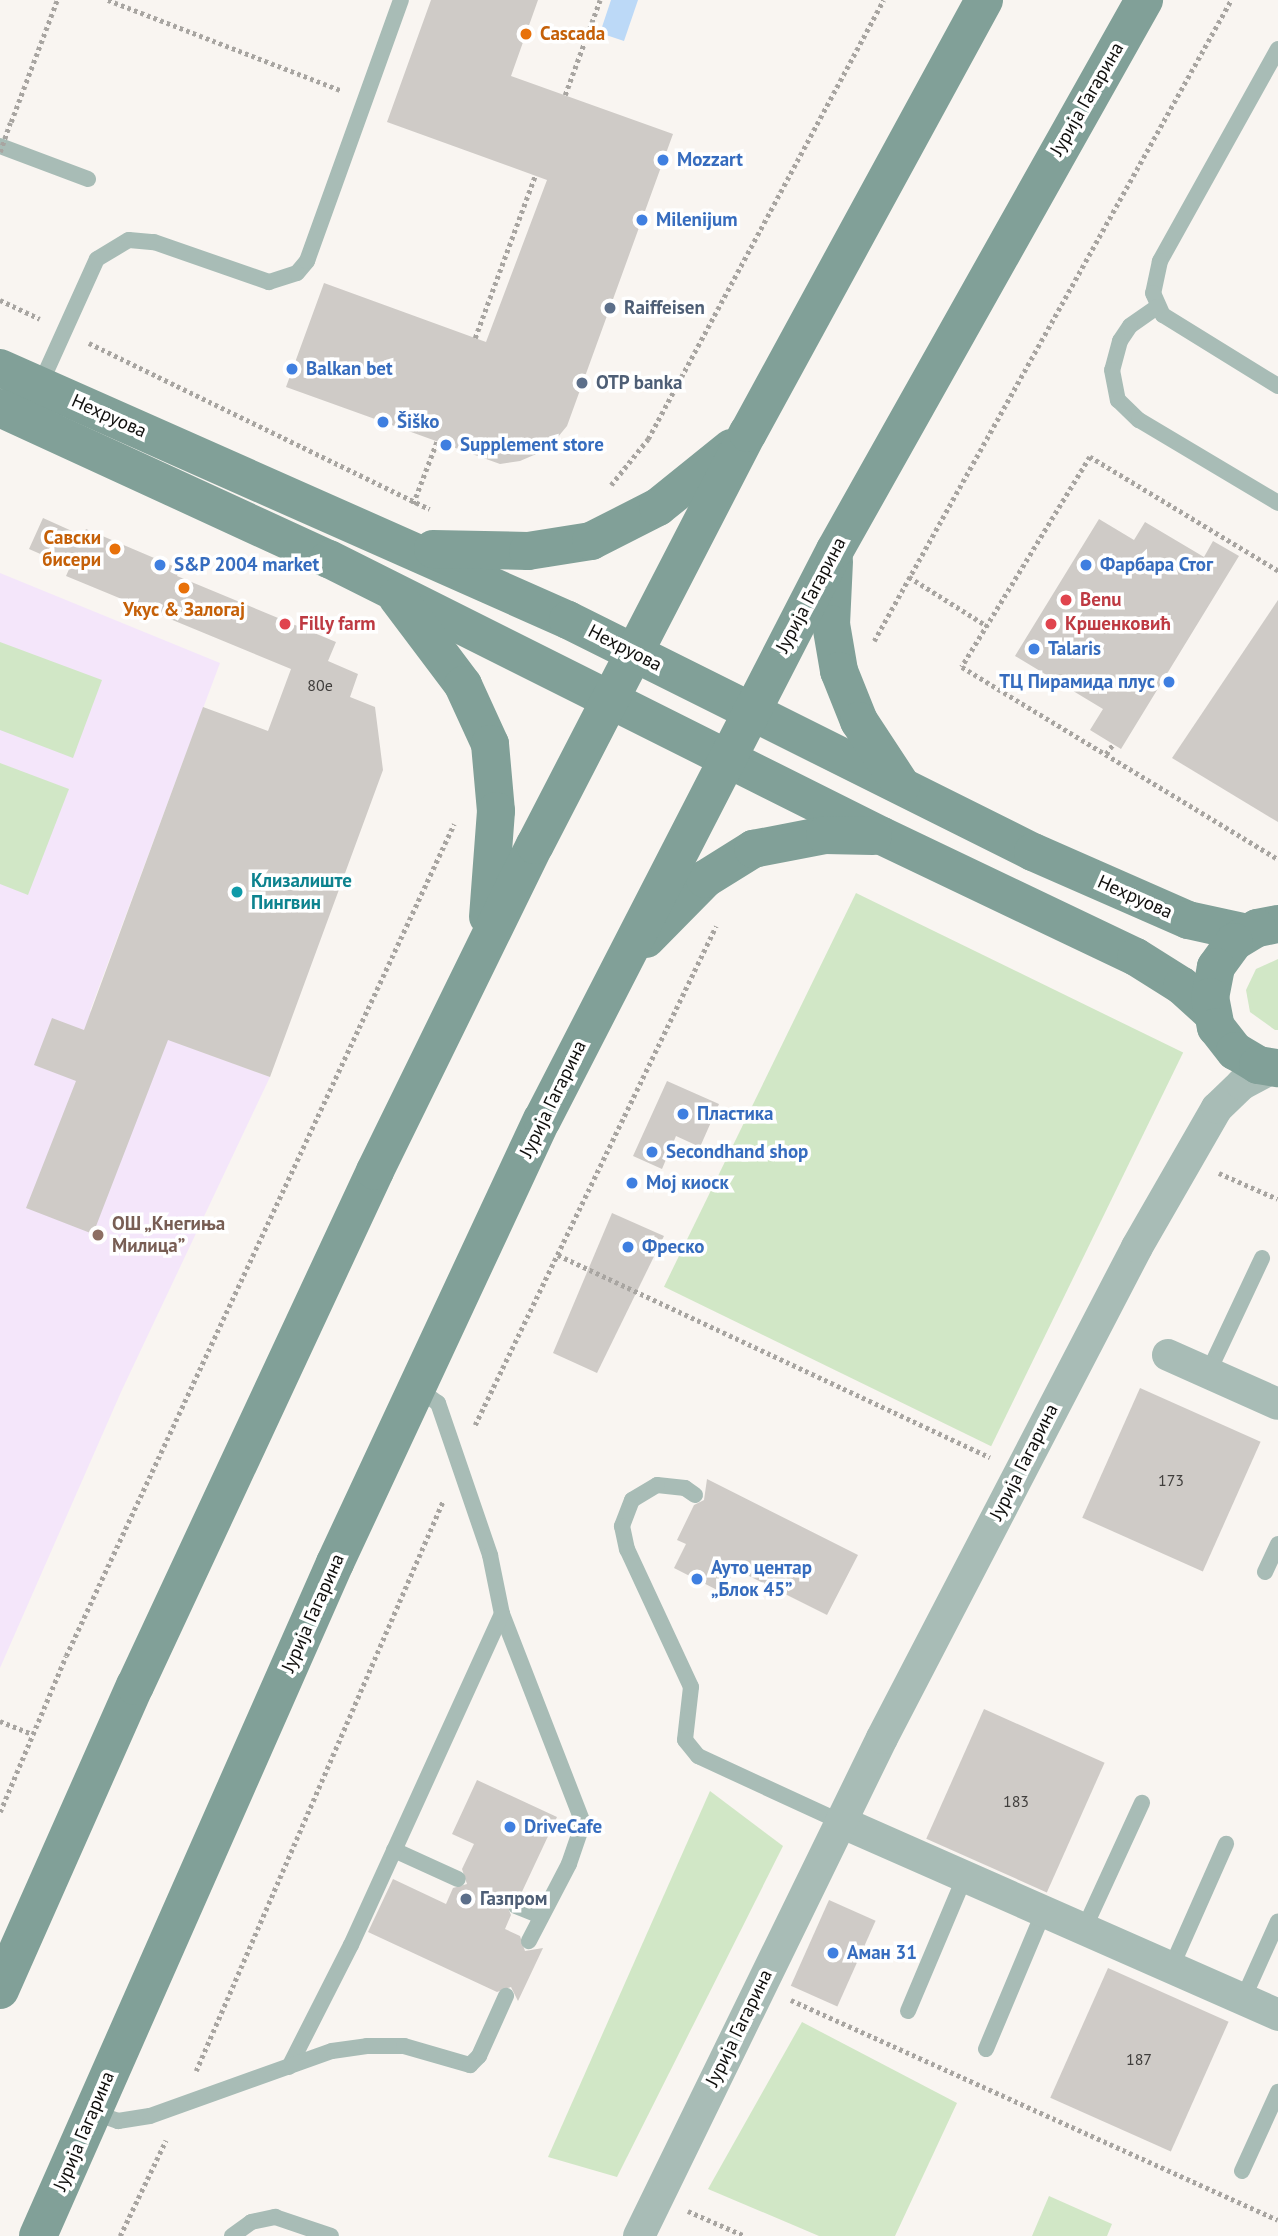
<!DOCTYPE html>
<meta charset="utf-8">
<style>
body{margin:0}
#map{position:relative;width:1278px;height:2236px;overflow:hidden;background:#f9f5f1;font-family:"PT Sans",sans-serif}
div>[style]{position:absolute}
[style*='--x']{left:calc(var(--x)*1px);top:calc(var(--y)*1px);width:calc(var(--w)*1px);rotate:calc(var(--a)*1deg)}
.education>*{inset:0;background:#f4e6fa}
.green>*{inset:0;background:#d1e7c6;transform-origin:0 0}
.water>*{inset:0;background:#bcd9f7}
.building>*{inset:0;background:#cfcbc7;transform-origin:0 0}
.path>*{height:4.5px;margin-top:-2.25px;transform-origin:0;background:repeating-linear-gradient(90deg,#a8a5a1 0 3.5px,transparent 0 7px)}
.lane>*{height:16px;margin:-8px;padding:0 8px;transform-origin:8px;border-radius:8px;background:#a8bcb6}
.street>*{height:32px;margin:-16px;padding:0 16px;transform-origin:16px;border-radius:16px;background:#a8bcb6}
.secondary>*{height:38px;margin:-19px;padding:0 19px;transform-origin:19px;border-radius:19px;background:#81a098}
.path-bridge>*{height:4.5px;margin-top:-2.25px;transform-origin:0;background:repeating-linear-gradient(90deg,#a8a5a1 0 3.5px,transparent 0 7px)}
.dots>*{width:19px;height:19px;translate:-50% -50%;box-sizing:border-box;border:4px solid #fff;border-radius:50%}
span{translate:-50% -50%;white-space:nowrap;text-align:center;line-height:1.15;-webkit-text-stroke:7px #fff;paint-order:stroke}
.number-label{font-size:16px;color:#403e3c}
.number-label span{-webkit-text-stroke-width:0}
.food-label{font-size:19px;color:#c56008;font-weight:700}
.left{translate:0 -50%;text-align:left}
.right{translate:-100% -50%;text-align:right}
.street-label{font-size:19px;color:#100f0d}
.shop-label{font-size:19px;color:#366cbe;font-weight:700}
.service-label{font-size:19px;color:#4e5e75;font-weight:700}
.health-label{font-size:19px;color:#be3a42;font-weight:700}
.culture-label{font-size:19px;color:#0d838f;font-weight:700}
.education-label{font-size:19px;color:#785e54;font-weight:700}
</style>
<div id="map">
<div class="education">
<i style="clip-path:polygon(0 573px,220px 663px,90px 1011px,270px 1077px,121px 1392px,0 1668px)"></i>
</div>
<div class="green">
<i style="clip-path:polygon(0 642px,102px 680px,73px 758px,0 730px)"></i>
<i style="clip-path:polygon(0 763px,69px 789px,28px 895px,0 884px)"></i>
<i style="left:856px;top:893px;width:364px;height:438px;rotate:26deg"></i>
<i style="clip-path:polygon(1278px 959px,1278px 1030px,1275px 1030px,1250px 1012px,1246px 990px,1256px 969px)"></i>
<i style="clip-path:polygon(710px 1791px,783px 1846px,617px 2177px,548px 2157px)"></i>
<i style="clip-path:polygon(802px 2022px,957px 2103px,895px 2236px,819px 2236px,708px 2189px)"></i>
<i style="clip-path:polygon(1049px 2196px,1112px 2224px,1107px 2236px,1032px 2236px)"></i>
</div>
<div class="water">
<i style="clip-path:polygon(611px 0,638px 0,624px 41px,600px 33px)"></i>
</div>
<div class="building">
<i style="clip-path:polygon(431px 0,538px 0,511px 76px,673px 134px,567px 426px,548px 449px,520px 461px,500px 464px,286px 387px,324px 283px,486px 342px,547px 180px,387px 122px)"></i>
<i style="clip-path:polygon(43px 518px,83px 536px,86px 529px,180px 569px,177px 576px,336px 642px,328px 661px,358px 674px,350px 697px,375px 707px,383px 770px,270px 1077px,168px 1040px,93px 1234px,26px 1208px,76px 1081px,34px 1065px,52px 1018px,84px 1030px,203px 707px,268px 731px,291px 669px,66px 576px,70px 567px,29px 549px)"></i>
<i style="clip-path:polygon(1099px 519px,1134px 540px,1145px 522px,1204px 557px,1213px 541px,1239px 556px,1121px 749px,1090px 730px,1103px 709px,1015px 656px)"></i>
<i style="clip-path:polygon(1278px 600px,1278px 822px,1172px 758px)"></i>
<i style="clip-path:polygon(667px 1081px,719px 1104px,700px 1147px,676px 1136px,662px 1169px,633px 1156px)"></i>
<i style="clip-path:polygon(612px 1213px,664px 1236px,597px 1373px,553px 1353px)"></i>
<i style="left:1140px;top:1388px;width:132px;height:142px;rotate:24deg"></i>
<i style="clip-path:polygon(707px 1479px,858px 1555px,827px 1615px,735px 1569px,723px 1593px,674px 1568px,686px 1544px,677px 1540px,694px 1505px,704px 1500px)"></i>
<i style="left:984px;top:1709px;width:132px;height:142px;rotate:24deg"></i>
<i style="clip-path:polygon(477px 1780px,557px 1817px,520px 1896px,506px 1903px,511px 1915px,505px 1929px,520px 1936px,525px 1951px,543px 1948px,518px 2001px,511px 1987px,497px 1992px,368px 1932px,393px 1879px,446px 1904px,453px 1888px,467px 1884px,462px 1869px,474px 1844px,452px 1834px)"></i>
<i style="left:829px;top:1900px;width:51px;height:94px;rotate:24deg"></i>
<i style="left:1108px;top:1968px;width:132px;height:142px;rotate:24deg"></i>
</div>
<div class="path">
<i style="--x:108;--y:0;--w:249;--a:21.2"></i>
<i style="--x:565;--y:95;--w:101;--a:-69.8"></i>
<i style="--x:11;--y:122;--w:130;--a:-69.3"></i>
<i style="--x:0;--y:300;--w:44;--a:25.4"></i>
<i style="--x:475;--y:338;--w:173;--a:-69.7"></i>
<i style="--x:89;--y:343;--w:379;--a:26"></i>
<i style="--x:611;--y:485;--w:59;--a:-51.2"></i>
<i style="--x:648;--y:439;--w:498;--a:-61.8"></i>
<i style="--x:413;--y:504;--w:67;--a:-69.1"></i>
<i style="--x:1278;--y:571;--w:220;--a:-148.8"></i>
<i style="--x:1090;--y:457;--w:246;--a:121.4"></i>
<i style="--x:962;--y:667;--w:370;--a:31.3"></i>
<i style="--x:909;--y:577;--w:92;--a:32.1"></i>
<i style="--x:874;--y:641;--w:734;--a:-60.88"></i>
<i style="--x:1106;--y:754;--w:12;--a:-55"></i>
<i style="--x:1219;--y:1173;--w:64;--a:23.8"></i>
<i style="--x:558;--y:1255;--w:477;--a:25.1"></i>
<i style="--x:475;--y:1425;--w:554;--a:-64.22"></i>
<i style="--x:0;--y:1721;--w:35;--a:22"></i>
<i style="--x:0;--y:1812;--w:169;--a:-67.1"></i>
<i style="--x:66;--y:1656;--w:918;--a:-65"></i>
<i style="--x:791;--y:2000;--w:534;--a:24.31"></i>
<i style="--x:196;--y:2071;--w:621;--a:-66.57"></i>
<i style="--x:688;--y:2211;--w:62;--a:23.7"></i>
<i style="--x:120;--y:2236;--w:106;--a:-64.4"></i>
</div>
<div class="lane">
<i style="--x:1278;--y:49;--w:243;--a:119.1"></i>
<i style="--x:1160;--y:261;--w:33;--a:102"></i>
<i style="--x:1153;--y:293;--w:24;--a:66"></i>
<i style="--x:1163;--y:315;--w:135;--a:31.7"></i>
<i style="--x:0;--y:146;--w:94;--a:20.6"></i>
<i style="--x:1157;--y:307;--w:33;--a:145"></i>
<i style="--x:1130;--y:326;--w:18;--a:124"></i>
<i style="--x:1120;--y:341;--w:30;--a:105"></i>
<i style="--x:1112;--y:370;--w:31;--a:79"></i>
<i style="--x:1118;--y:400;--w:29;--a:44"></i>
<i style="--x:1139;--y:420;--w:162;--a:30.8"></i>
<i style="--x:40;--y:385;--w:138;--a:-65.7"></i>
<i style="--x:97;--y:259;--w:37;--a:-31"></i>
<i style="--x:129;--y:240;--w:25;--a:5"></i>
<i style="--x:154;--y:242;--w:122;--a:19.2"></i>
<i style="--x:269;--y:282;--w:29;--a:-18"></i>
<i style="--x:297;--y:273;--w:16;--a:-50"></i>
<i style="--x:307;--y:261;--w:277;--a:-70.2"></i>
<i style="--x:1208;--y:1373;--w:127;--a:-64.8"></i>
<i style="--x:417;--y:1388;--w:26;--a:36"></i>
<i style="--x:438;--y:1403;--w:161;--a:71.1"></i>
<i style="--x:490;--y:1555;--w:60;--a:78.5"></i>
<i style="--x:502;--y:1614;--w:224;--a:68.8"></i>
<i style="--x:583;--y:1823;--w:43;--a:108.9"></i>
<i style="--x:569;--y:1864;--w:87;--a:117.5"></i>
<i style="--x:695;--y:1495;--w:12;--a:-145"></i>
<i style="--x:685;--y:1488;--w:28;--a:-174"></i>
<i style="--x:657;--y:1485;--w:29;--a:149"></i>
<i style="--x:632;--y:1500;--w:28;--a:111"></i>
<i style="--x:622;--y:1526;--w:24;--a:78"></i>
<i style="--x:627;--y:1549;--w:152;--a:65.1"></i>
<i style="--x:691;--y:1687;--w:53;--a:96.5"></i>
<i style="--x:685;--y:1740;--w:21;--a:51"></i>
<i style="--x:698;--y:1756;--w:157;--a:24.8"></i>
<i style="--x:1265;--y:1572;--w:31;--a:-65"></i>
<i style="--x:394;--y:1850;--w:70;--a:24.4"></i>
<i style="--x:516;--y:1906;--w:27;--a:22"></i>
<i style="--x:1084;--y:1929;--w:139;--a:-65.3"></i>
<i style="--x:1171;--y:1968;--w:136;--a:-66.1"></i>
<i style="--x:1243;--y:1999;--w:85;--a:-65.8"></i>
<i style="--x:908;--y:2011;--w:147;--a:-67.1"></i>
<i style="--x:986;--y:2049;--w:150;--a:-67.2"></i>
<i style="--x:289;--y:2067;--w:137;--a:-63.1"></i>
<i style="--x:351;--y:1945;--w:364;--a:-65.5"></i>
<i style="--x:92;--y:2112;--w:28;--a:19"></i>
<i style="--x:118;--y:2121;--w:32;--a:-9"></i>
<i style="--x:150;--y:2116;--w:193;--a:-19.7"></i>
<i style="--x:332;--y:2051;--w:35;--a:-8"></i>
<i style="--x:367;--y:2046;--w:37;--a:0"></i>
<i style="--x:404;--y:2046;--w:69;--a:16.1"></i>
<i style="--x:470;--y:2065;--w:13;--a:-45"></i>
<i style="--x:479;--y:2056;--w:66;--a:-65.8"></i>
<i style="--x:1242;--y:2171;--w:87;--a:-65.5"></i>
<i style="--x:232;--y:2236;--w:24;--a:-36"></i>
<i style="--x:251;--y:2222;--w:25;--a:-12"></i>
<i style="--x:275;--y:2217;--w:59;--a:18.7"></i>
</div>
<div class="street">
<i style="--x:1168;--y:1355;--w:120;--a:24"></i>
<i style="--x:841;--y:1822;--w:478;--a:23.8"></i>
<i style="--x:639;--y:2236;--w:554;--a:-63.99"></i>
<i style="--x:882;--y:1738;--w:553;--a:-62.55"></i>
<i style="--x:1137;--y:1247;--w:160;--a:-60.1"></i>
<i style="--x:1217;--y:1108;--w:35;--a:-44"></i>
<i style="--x:1242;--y:1084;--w:34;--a:-28"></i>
</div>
<div class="secondary">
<i style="--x:0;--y:368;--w:621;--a:23.93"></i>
<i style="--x:568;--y:620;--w:520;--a:26.52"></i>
<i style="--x:1033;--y:852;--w:169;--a:23.7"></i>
<i style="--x:1188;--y:920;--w:60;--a:12.4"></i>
<i style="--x:0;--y:408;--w:362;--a:24.7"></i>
<i style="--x:329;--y:559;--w:618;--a:26.61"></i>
<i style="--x:882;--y:836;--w:281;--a:25.5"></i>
<i style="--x:1136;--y:957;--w:54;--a:32.2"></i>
<i style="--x:1182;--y:986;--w:39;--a:42"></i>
<i style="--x:433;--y:549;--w:95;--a:1.2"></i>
<i style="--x:528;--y:551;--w:64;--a:-9"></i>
<i style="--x:591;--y:541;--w:75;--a:-26.9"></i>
<i style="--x:658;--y:507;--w:94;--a:-38.9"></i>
<i style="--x:834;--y:561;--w:63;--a:92.7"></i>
<i style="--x:831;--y:624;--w:48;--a:80.3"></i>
<i style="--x:839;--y:671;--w:54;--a:68.2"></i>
<i style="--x:859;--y:721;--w:77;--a:56.7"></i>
<i style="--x:397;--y:597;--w:110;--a:53.1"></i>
<i style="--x:463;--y:685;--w:65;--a:65.4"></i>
<i style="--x:490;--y:744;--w:67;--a:84.9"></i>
<i style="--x:496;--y:811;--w:106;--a:94.3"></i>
<i style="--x:1278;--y:924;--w:21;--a:169"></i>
<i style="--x:1257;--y:928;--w:27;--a:149"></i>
<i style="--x:1234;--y:942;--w:31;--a:126"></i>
<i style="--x:1216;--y:967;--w:31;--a:101"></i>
<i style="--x:1210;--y:997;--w:31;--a:79"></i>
<i style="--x:1216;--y:1027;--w:31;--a:52"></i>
<i style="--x:1235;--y:1051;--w:27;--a:31"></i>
<i style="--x:1258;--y:1065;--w:20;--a:9"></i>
<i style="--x:646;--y:939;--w:84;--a:-45.5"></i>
<i style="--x:705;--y:879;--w:57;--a:-32"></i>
<i style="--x:753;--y:849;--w:73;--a:-11"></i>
<i style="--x:825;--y:835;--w:48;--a:1.2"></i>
<i style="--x:0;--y:1990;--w:333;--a:-66.1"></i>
<i style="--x:135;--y:1686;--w:568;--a:-65.01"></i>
<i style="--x:375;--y:1171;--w:363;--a:-63.9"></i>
<i style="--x:535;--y:845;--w:464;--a:-62.7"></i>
<i style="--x:748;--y:433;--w:493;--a:-61.4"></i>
<i style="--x:38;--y:2236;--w:736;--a:-66.19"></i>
<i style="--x:335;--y:1563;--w:489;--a:-65"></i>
<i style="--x:542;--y:1120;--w:641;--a:-62.8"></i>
<i style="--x:835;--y:550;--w:631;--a:-60.67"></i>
</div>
<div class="path-bridge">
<i style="--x:0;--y:152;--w:31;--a:-71"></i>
</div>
<div class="dots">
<i style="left:526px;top:34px;background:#e8710a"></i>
<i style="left:663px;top:160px;background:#3f7fe0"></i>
<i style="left:642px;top:220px;background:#3f7fe0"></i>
<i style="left:610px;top:308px;background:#5c6f8a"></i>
<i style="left:292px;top:369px;background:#3f7fe0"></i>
<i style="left:582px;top:383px;background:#5c6f8a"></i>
<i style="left:383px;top:422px;background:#3f7fe0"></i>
<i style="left:446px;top:445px;background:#3f7fe0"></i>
<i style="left:115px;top:549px;background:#e8710a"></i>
<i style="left:160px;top:565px;background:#3f7fe0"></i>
<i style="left:1086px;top:565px;background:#3f7fe0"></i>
<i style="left:184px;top:588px;background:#e8710a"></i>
<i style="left:1066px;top:600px;background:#e0444e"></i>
<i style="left:285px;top:624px;background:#e0444e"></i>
<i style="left:1051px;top:624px;background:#e0444e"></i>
<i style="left:1034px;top:649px;background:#3f7fe0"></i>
<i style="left:1169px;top:682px;background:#3f7fe0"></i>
<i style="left:237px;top:892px;background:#0f9aa8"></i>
<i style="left:683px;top:1114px;background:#3f7fe0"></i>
<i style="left:652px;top:1152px;background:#3f7fe0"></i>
<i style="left:632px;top:1183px;background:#3f7fe0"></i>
<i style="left:98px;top:1235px;background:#8d6e63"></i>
<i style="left:628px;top:1247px;background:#3f7fe0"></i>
<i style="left:697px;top:1579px;background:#3f7fe0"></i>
<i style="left:510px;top:1827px;background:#3f7fe0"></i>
<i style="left:466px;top:1899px;background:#5c6f8a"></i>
<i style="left:833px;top:1953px;background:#3f7fe0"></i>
</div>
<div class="number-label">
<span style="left:320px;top:685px">80e</span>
<span style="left:1171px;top:1480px">173</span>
<span style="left:1016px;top:1801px">183</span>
<span style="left:1139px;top:2059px">187</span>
</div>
<div class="food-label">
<span class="left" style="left:540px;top:34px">Cascada</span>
<span class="right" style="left:101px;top:549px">Савски<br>бисери</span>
<span style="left:184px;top:610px">Укус &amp; Залогај</span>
</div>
<div class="street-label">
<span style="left:1087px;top:99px;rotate:-60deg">Јурија Гагарина</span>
<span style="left:109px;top:416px;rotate:24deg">Нехруова</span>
<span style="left:811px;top:595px;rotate:-62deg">Јурија Гагарина</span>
<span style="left:625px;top:648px;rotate:27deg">Нехруова</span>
<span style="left:1135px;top:897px;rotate:24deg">Нехруова</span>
<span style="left:553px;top:1099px;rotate:-64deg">Јурија Гагарина</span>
<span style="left:1024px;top:1462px;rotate:-63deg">Јурија Гагарина</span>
<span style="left:313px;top:1613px;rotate:-66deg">Јурија Гагарина</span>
<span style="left:739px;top:2028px;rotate:-64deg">Јурија Гагарина</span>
<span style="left:84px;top:2131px;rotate:-67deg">Јурија Гагарина</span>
</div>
<div class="shop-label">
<span class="left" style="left:677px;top:160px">Mozzart</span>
<span class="left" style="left:656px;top:220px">Milenijum</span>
<span class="left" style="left:306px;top:369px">Balkan bet</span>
<span class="left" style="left:397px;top:422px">Šiško</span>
<span class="left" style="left:460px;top:445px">Supplement store</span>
<span class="left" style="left:174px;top:565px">S&amp;P 2004 market</span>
<span class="left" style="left:1100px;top:565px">Фарбара Стог</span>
<span class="left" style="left:1048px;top:649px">Talaris</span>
<span class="right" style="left:1155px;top:682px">ТЦ Пирамида плус</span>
<span class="left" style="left:697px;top:1114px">Пластика</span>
<span class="left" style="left:666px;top:1152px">Secondhand shop</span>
<span class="left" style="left:646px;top:1183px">Мој киоск</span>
<span class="left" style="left:642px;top:1247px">Фреско</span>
<span class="left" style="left:711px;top:1579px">Ауто центар<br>„Блок 45”</span>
<span class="left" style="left:524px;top:1827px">DriveCafe</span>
<span class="left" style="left:847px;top:1953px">Аман 31</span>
</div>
<div class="service-label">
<span class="left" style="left:624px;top:308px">Raiffeisen</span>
<span class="left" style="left:596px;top:383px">OTP banka</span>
<span class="left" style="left:480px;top:1899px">Газпром</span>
</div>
<div class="health-label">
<span class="left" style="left:1080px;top:600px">Benu</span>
<span class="left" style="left:299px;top:624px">Filly farm</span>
<span class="left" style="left:1065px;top:624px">Кршенковић</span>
</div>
<div class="culture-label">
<span class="left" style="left:251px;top:892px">Клизалиште<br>Пингвин</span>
</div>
<div class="education-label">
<span class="left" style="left:112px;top:1235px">ОШ „Кнегиња<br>Милица”</span>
</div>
</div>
